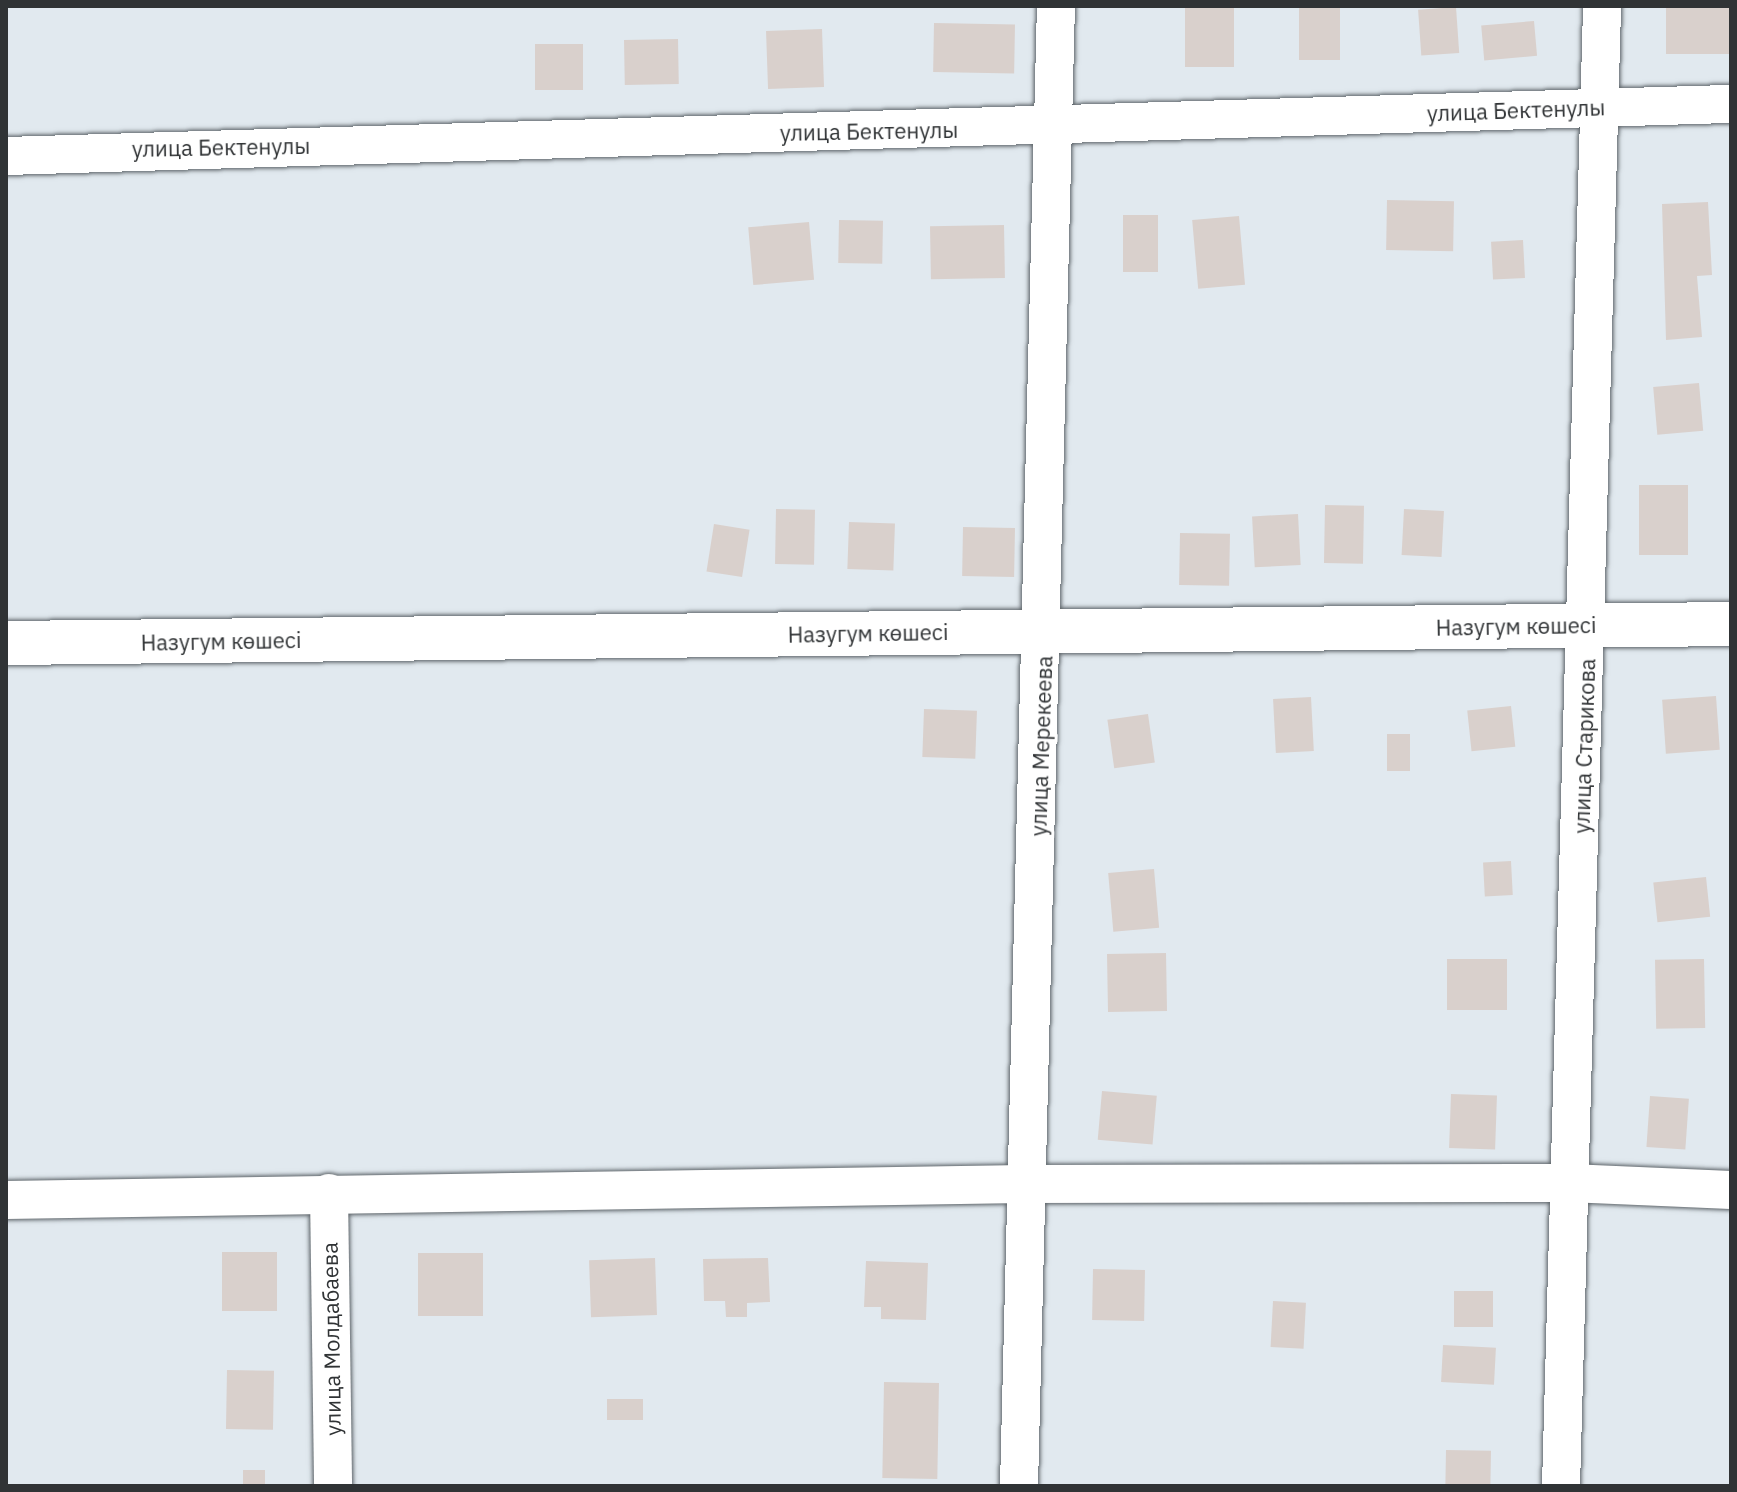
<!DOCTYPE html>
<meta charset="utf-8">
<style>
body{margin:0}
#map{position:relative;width:1737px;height:1492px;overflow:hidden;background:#e1e9ef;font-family:"IBM Plex Sans",sans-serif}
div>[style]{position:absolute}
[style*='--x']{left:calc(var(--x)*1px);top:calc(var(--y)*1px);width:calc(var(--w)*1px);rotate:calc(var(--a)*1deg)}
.building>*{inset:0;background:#d9d0cc;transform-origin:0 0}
.roads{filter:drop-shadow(0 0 2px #5e656a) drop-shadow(0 0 2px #5e656a)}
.minor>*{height:38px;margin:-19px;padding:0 19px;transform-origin:19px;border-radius:19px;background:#fff}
.tertiary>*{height:44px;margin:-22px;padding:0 22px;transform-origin:22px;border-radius:22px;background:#fff}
span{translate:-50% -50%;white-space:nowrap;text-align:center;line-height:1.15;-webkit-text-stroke:6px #fff;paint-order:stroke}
.street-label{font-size:22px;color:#303335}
.frame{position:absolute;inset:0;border:8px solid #303335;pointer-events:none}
</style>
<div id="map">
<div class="building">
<i style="left:1185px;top:6px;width:49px;height:61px"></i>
<i style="left:1299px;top:6px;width:41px;height:54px"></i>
<i style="left:1666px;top:6px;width:65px;height:48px"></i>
<i style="left:1456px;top:7px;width:46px;height:38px;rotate:86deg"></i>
<i style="left:1534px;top:21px;width:35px;height:53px;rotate:85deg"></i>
<i style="left:934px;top:23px;width:81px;height:49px;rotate:1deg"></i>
<i style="left:822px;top:29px;width:58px;height:56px;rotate:88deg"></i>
<i style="left:678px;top:39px;width:45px;height:54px;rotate:89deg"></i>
<i style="left:535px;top:44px;width:48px;height:46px"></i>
<i style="left:1387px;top:200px;width:67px;height:50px;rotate:1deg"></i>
<i style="clip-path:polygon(1708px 202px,1712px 275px,1697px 276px,1702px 337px,1666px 340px,1662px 204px)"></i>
<i style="left:1123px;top:215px;width:35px;height:57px"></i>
<i style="left:1239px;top:216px;width:69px;height:47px;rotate:85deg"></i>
<i style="left:839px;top:220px;width:44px;height:43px;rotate:1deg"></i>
<i style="left:809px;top:222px;width:58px;height:61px;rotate:85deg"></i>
<i style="left:1004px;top:225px;width:53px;height:74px;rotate:89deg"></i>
<i style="left:1523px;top:240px;width:38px;height:32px;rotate:87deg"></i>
<i style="left:1699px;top:383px;width:48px;height:46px;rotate:85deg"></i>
<i style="left:1639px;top:485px;width:49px;height:70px"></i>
<i style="left:1325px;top:505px;width:39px;height:58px;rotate:1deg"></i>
<i style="left:776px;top:509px;width:39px;height:55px;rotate:1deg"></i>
<i style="left:1404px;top:509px;width:40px;height:46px;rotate:3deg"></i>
<i style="left:1298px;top:514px;width:51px;height:46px;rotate:87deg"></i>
<i style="left:849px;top:522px;width:46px;height:47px;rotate:2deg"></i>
<i style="left:714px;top:524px;width:36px;height:48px;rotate:9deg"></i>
<i style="left:963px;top:527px;width:52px;height:49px;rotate:1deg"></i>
<i style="left:1180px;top:533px;width:50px;height:52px;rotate:1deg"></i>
<i style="left:1716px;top:696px;width:54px;height:54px;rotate:86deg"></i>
<i style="left:1311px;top:697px;width:54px;height:38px;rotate:87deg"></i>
<i style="left:1511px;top:706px;width:41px;height:44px;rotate:84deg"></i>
<i style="left:924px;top:709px;width:53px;height:48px;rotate:2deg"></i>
<i style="left:1148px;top:714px;width:49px;height:41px;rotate:82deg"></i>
<i style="left:1387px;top:734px;width:23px;height:37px"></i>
<i style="left:1511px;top:861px;width:34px;height:28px;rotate:87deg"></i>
<i style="left:1154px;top:869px;width:59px;height:46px;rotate:85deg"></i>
<i style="left:1706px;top:877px;width:40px;height:53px;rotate:84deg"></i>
<i style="left:1166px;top:953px;width:58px;height:59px;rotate:89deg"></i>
<i style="left:1447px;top:959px;width:60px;height:51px"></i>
<i style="left:1704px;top:959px;width:69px;height:49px;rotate:89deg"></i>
<i style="left:1102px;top:1091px;width:55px;height:49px;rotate:5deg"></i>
<i style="left:1451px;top:1094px;width:46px;height:54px;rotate:2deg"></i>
<i style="left:1650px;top:1096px;width:39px;height:51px;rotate:4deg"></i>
<i style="left:222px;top:1252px;width:55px;height:59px"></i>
<i style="left:418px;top:1253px;width:65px;height:63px"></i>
<i style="left:655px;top:1258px;width:57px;height:66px;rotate:88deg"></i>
<i style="clip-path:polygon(768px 1258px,770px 1302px,747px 1303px,747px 1317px,726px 1317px,725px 1301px,704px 1301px,703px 1259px)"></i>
<i style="clip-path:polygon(866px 1261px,928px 1263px,926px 1320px,881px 1319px,881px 1307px,864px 1307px)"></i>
<i style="left:1093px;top:1269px;width:52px;height:51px;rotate:1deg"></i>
<i style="left:1493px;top:1291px;width:36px;height:39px;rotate:90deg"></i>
<i style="left:1273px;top:1301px;width:33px;height:46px;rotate:3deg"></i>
<i style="left:1443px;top:1345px;width:53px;height:37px;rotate:3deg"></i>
<i style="left:227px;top:1370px;width:47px;height:59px;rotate:1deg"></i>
<i style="left:884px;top:1382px;width:55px;height:96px;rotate:1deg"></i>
<i style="left:607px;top:1399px;width:36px;height:21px"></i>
<i style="left:1446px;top:1450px;width:45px;height:36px;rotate:1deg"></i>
<i style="left:265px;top:1470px;width:16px;height:22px;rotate:90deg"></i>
</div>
<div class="roads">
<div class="minor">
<i style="--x:6;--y:156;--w:1726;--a:-1.73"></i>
<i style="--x:329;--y:1193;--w:293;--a:89.2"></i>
<i style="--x:6;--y:1200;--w:1019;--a:-0.9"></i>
<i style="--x:1025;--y:1184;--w:544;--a:-0.11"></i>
<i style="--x:1569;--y:1183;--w:162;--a:2.5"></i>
<i style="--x:1019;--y:1486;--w:1480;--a:-88.57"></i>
<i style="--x:1561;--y:1486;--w:1481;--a:-88.41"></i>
</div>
<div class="tertiary">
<i style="--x:6;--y:643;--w:1725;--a:-0.63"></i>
</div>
</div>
<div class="street-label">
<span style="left:1516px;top:110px;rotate:-2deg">улица Бектенулы</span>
<span style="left:869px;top:131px;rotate:-1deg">улица Бектенулы</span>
<span style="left:221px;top:147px;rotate:-1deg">улица Бектенулы</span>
<span style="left:1516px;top:626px;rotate:-1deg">Назугум көшесі</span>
<span style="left:868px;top:633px;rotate:-1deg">Назугум көшесі</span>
<span style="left:221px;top:641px;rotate:-1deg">Назугум көшесі</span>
<span style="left:1041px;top:746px;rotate:-88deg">улица Мерекеева</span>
<span style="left:1584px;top:746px;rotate:-88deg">улица Старикова</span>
<span style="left:331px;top:1339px;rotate:-91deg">улица Молдабаева</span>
</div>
<div class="frame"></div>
</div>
